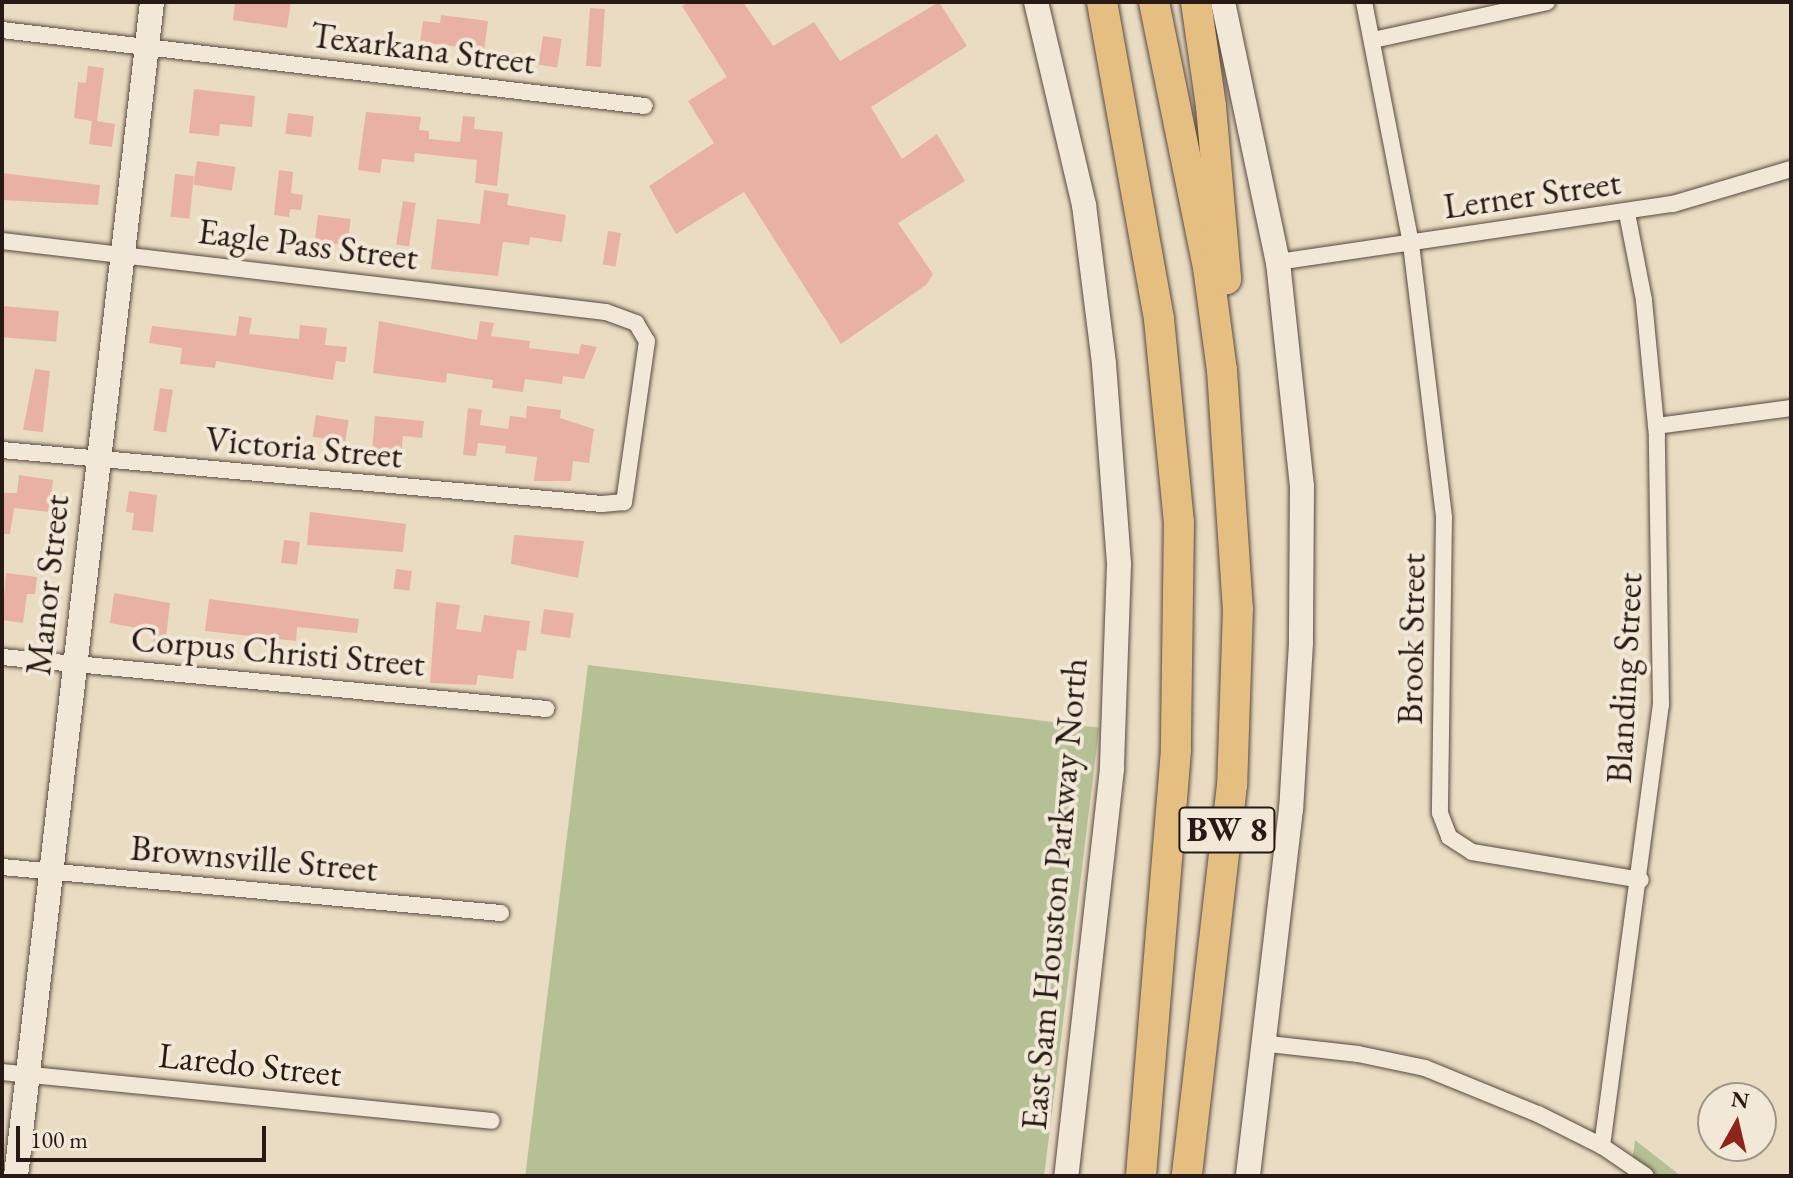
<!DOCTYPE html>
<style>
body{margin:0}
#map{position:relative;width:1793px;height:1178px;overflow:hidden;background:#eadcc2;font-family:"EB Garamond",serif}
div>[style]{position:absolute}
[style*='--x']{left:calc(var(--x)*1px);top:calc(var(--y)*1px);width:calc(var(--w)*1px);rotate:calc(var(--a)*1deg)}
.green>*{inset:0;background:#b5c094;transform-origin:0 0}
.building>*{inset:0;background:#e8b1a4;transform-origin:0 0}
.roads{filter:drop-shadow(0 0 2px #584a40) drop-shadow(0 0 2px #584a40)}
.street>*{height:16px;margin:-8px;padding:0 8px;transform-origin:8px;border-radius:8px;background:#f1e8d7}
.secondary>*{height:24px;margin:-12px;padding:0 12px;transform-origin:12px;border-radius:12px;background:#f1e8d7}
.highway>*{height:30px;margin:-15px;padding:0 15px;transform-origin:15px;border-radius:15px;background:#e5be81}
span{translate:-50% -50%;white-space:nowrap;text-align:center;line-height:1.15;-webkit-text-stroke:8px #f1e8d7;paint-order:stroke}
.shield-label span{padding:2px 6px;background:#f1e8d7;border:2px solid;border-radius:6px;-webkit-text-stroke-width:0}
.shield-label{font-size:34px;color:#271914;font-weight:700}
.street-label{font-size:36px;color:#271914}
.frame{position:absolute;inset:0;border:4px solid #271914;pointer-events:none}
.north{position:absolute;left:1697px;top:1082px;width:80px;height:80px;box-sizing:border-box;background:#f1e8d7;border:2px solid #a09589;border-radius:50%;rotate:8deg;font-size:22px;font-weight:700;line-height:32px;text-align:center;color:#271914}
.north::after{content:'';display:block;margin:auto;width:28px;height:36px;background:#8f2418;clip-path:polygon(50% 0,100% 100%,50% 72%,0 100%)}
.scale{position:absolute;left:16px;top:1126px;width:250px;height:36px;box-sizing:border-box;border:4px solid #271914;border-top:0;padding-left:10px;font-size:24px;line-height:28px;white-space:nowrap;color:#271914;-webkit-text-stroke:6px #f1e8d7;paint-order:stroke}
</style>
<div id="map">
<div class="green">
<i style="left:588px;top:665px;width:515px;height:514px;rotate:7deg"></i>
<i style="clip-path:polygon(1635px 1140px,1681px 1176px,1630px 1176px)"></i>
</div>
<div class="building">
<i style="clip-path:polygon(235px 2px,291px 2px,287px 28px,233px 20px)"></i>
<i style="clip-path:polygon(690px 2px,743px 2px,773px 46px,814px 22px,840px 61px,939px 2px,967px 46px,871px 107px,902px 159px,937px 134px,965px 181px,898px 223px,933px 274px,926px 285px,841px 344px,744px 192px,676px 234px,649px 186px,714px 143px,688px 101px,727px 77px,682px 6px)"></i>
<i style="left:590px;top:8px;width:15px;height:58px;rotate:4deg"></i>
<i style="clip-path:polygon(441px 15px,488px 21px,484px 50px,420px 42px,423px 21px,440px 23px)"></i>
<i style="left:543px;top:36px;width:19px;height:29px;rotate:9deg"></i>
<i style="clip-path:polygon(88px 66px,104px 68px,97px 121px,115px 124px,112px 147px,89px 144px,92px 121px,74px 118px,78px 82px,86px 83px)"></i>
<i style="clip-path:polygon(194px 89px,255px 96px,252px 127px,220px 124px,219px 136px,189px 133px)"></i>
<i style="clip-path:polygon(366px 112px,421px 117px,419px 130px,429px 131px,429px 139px,460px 142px,463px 116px,475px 117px,474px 129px,503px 132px,497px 186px,475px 183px,477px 160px,415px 153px,414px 162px,382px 159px,380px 173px,358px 170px)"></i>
<i style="left:288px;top:113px;width:26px;height:21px;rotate:7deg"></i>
<i style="left:197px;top:161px;width:39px;height:24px;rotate:9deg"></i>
<i style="clip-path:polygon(279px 170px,293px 172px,291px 193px,303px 195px,301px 210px,290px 209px,289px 217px,274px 215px)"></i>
<i style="clip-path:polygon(2px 173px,100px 185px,98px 205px,2px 200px)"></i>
<i style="left:175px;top:174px;width:19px;height:43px;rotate:6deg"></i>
<i style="clip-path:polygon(484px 190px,509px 194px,507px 205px,566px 215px,562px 242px,530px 237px,529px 245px,503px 242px,498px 276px,431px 269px,437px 219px,480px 224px)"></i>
<i style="left:403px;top:201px;width:13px;height:44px;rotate:9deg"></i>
<i style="left:318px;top:215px;width:33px;height:27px;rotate:7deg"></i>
<i style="left:608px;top:231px;width:13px;height:34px;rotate:9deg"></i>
<i style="left:2px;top:306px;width:57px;height:31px;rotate:5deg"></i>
<i style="clip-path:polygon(239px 316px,252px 318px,249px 334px,299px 339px,300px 325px,327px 328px,325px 345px,347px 347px,345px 362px,336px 361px,333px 380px,216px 361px,215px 368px,180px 364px,182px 348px,149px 343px,152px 326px,236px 336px)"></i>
<i style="clip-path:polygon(379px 321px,477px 340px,480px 321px,494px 323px,491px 336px,530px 341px,529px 348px,579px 354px,581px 344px,597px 347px,584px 379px,563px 376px,562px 384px,525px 379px,523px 392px,492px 388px,493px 380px,447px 373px,446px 383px,373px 373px)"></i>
<i style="clip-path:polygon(35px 369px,50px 371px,43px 432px,23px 430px)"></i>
<i style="left:160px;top:388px;width:13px;height:43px;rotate:9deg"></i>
<i style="clip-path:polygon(527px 406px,561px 410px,560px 418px,594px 429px,589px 463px,573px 461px,571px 481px,534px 481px,537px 457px,505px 453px,506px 446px,478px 443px,476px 456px,463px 455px,468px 408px,482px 410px,480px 425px,508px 429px,510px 416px,526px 418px)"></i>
<i style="left:316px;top:415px;width:33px;height:22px;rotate:9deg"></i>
<i style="clip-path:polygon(375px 416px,424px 421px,422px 438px,403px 436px,401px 455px,372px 452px)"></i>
<i style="clip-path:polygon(19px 475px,53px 480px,49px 512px,14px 508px,10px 534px,2px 534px,2px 493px,17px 493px)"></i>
<i style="clip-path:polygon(129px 491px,157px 495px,153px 532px,132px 530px,134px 513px,126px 512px)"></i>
<i style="clip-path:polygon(310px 512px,406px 524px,403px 552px,307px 545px)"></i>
<i style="clip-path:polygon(514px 535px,584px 541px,578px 578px,511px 564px)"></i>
<i style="left:284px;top:540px;width:16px;height:23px;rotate:7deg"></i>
<i style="left:396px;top:569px;width:16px;height:20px;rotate:7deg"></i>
<i style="clip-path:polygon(6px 573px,37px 577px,35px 594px,27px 594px,23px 623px,2px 620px)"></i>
<i style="clip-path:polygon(114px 593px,170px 603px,165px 646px,153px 645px,154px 631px,110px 623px)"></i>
<i style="clip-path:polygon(209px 599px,359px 619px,357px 633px,297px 627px,296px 641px,205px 631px)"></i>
<i style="clip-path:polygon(436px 602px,460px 605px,456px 629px,481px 632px,484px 615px,530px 621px,526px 651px,517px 650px,513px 679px,478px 675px,476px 685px,430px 683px)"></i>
<i style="left:544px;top:609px;width:30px;height:25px;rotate:8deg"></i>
</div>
<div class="roads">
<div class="street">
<i style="--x:1364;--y:2;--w:247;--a:79"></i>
<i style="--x:1411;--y:244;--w:276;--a:83.1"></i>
<i style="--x:1444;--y:518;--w:295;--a:90.8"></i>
<i style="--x:1440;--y:813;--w:26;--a:69"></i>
<i style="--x:1449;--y:837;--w:27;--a:33"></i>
<i style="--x:1472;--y:852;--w:171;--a:9.4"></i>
<i style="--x:2;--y:30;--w:647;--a:6.74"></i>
<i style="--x:1373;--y:40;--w:178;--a:-12.3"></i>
<i style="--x:2;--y:241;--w:608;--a:6.7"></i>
<i style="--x:606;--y:312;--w:32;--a:20"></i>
<i style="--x:636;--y:323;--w:21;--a:59"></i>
<i style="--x:647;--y:341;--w:163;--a:98.1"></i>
<i style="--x:624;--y:502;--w:22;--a:175"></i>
<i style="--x:602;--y:504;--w:602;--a:-174.86"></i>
<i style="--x:1278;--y:262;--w:399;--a:-8.4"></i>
<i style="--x:1673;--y:204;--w:123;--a:-16.5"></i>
<i style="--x:1656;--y:426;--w:136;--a:-7.6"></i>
<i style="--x:2;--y:657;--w:547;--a:5.45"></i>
<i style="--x:2;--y:867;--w:501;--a:5.27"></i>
<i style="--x:1260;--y:1043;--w:99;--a:6.4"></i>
<i style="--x:1358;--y:1054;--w:68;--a:11.8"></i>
<i style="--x:1425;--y:1068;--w:122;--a:22.2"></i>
<i style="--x:1538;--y:1114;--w:72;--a:26.6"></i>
<i style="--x:1602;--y:1146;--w:53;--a:34.3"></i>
<i style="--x:2;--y:1072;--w:492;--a:5.7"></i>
<i style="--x:1602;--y:1146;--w:445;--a:-82.4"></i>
<i style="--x:1661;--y:705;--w:269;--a:-90.9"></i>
<i style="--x:1657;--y:436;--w:137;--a:-95.5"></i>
<i style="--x:1644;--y:300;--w:89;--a:-101.1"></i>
</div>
<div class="secondary">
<i style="--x:1036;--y:2;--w:209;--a:76.7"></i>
<i style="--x:1084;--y:205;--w:160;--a:82.8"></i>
<i style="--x:1104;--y:364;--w:201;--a:85.7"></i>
<i style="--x:1119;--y:564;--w:205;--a:92"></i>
<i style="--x:1112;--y:769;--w:410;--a:96.4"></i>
<i style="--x:1223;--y:2;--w:266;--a:78.1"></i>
<i style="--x:1278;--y:262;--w:225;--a:83.9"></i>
<i style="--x:1302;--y:486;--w:157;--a:90.4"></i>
<i style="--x:1301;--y:643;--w:166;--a:93.4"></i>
<i style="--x:1291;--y:809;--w:370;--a:96.7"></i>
<i style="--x:16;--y:1176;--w:1182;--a:-83.39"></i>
</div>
<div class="highway">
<i style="--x:1102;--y:2;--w:322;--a:79.8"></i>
<i style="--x:1159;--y:319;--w:204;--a:84.4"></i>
<i style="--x:1179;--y:522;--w:228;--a:90.8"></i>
<i style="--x:1176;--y:750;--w:427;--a:94.7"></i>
<i style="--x:1154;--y:2;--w:270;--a:78.5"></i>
<i style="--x:1208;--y:267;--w:104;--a:82.3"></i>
<i style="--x:1222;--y:370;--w:239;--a:86.2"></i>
<i style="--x:1238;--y:608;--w:177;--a:91.9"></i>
<i style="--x:1232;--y:785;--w:394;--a:96.6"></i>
<i style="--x:1196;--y:2;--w:105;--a:81.8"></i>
<i style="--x:1211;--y:106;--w:174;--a:85"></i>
</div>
</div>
<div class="shield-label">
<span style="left:1227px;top:830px">BW 8</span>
</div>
<div class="street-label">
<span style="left:423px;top:48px;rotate:7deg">Texarkana Street</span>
<span style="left:1532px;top:194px;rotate:-8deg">Lerner Street</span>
<span style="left:308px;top:244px;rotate:7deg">Eagle Pass Street</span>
<span style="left:304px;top:447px;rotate:5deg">Victoria Street</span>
<span style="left:47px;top:585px;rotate:-84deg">Manor Street</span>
<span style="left:1411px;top:639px;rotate:-89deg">Brook Street</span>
<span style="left:278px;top:651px;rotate:5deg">Corpus Christi Street</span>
<span style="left:1624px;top:678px;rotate:-87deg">Blanding Street</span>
<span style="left:254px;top:858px;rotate:5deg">Brownsville Street</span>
<span style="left:1054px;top:894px;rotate:-85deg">East Sam Houston Parkway North</span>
<span style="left:250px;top:1064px;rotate:6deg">Laredo Street</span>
</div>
<div class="frame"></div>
<div class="north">N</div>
<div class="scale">100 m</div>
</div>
